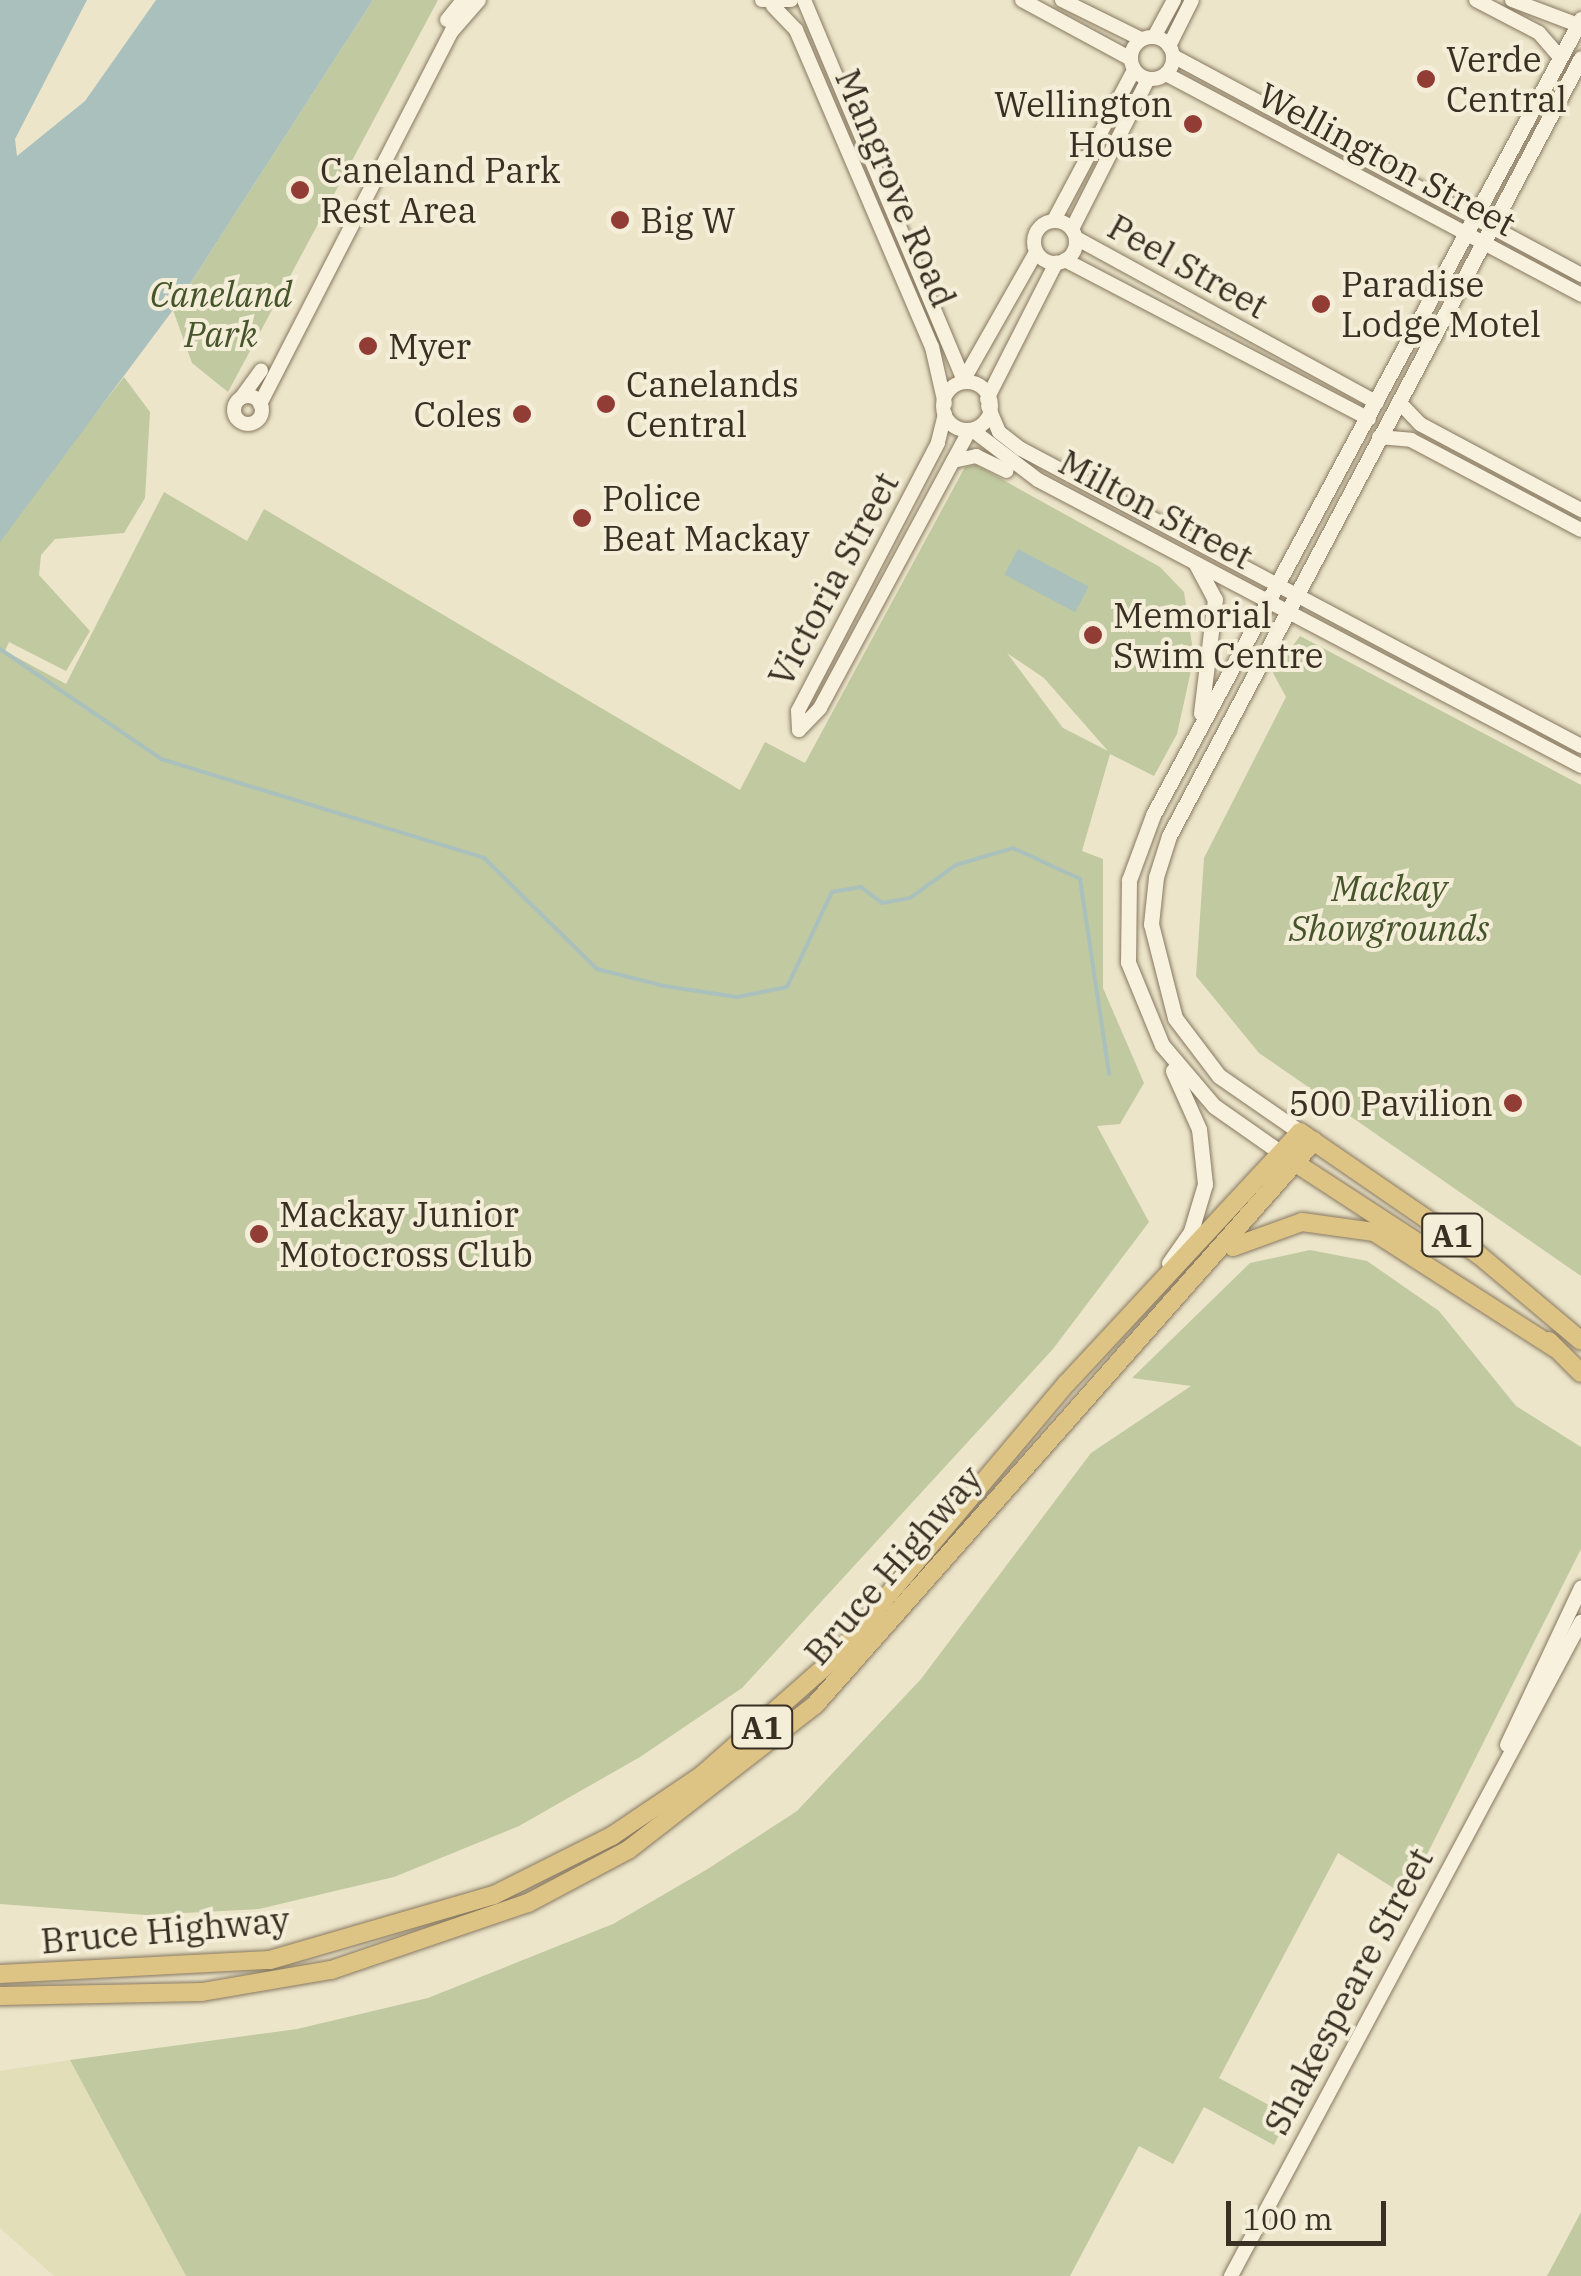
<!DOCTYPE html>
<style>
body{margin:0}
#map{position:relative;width:1581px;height:2276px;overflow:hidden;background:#ece5ca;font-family:"IBM Plex Serif",serif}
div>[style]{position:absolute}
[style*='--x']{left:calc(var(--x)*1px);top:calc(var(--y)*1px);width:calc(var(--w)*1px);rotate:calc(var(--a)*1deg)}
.farmland>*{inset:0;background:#e1deb8}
.green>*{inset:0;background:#c0c99f}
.water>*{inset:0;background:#aac0bc;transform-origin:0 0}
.stream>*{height:4px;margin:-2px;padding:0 2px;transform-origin:2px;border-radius:2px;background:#aac0bc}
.roads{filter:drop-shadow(0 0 2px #877860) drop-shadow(0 0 2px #877860)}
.tertiary>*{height:14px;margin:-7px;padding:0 7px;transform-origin:7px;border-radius:7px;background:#f7f1dd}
.tertiary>.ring{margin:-7px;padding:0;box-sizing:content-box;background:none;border:14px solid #f7f1dd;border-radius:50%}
.secondary>*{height:15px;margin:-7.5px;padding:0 7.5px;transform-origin:7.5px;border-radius:7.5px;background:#f7f1dd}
.trunk>*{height:18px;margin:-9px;padding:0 9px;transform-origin:9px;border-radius:9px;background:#dec484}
.dots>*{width:28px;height:28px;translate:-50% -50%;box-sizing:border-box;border:5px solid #f4eed9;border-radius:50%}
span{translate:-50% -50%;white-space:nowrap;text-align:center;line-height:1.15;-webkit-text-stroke:8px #f4eed9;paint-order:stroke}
.shield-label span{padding:2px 8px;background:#f4eed9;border:2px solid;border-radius:8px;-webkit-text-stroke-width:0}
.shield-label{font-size:32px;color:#392f22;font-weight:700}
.poi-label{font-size:35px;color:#392f22}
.left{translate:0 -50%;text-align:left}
.right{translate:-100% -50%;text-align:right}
.street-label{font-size:35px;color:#392f22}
.park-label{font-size:35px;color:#45542a;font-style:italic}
.scale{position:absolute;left:1226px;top:2201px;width:160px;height:45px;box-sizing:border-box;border:5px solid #392f22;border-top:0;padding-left:12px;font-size:30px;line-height:35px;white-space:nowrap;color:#392f22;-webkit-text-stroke:8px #f4eed9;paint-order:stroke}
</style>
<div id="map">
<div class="farmland">
<i style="clip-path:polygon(70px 2060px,186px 2276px,54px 2276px,0 2228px,0 2071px)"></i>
</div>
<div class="green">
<i style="clip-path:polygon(373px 0,438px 0,228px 392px,192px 363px,173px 310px)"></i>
<i style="clip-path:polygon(evenodd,124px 377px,150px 412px,145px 498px,124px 533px,55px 539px,41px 555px,39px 575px,90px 631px,66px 671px,9px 642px,5px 651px,66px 684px,164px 492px,247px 541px,264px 509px,740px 790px,765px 742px,805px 763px,965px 467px,976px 465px,1160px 567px,1184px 592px,1194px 657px,1177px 734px,1154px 776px,1110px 754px,1082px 851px,1103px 859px,1103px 988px,1144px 1083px,1120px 1124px,1097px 1126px,1149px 1222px,1053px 1349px,742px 1688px,640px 1757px,519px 1826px,394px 1877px,259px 1909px,146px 1915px,0 1904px,0 536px,124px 377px,1007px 653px,1044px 678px,1108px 751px,1063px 728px,1007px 653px)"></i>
<i style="clip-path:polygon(1300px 636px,1581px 785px,1581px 1276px,1259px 1053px,1196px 976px,1204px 858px,1286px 697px,1273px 673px)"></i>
<i style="clip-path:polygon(1310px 1250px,1367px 1261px,1439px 1311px,1516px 1406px,1581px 1447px,1581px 1549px,1406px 1896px,1338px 1853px,1219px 2078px,1289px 2116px,1274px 2145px,1204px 2107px,1173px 2164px,1139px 2146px,1070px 2276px,186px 2276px,70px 2060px,297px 2029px,428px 1998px,613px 1924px,706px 1870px,797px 1811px,921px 1679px,1091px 1453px,1191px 1386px,1132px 1378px,1250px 1263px)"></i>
<i style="clip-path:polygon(1581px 2212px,1581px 2276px,1547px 2276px,1561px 2250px)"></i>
</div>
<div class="water">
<i style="clip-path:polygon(0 0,87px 0,15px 139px,17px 156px,85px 101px,156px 0,373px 0,173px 310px,0 542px)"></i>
<i style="left:1018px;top:549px;width:80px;height:29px;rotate:28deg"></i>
</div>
<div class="stream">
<i style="--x:0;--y:649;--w:195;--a:34.3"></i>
<i style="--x:161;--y:759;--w:338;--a:17"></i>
<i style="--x:484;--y:858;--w:158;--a:44.5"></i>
<i style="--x:597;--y:969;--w:69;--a:14.2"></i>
<i style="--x:664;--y:986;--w:74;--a:8.6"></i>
<i style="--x:737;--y:997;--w:51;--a:-11.3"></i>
<i style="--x:787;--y:987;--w:105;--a:-64.7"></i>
<i style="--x:832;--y:892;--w:29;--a:-10"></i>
<i style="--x:861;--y:887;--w:26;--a:37"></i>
<i style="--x:882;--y:903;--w:28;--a:-10"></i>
<i style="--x:910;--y:898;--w:57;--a:-35.7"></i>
<i style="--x:956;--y:865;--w:59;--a:-16.6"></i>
<i style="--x:1013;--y:848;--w:74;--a:24.8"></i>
<i style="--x:1080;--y:879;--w:197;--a:81.5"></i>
</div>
<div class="roads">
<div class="tertiary">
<i style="--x:762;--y:0;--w:29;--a:0"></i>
<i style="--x:804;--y:0;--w:411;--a:67.2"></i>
<i style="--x:1022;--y:0;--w:124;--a:28.4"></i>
<i style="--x:1062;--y:0;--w:88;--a:26.3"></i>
<i style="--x:1476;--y:0;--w:71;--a:27.6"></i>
<i style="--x:1539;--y:33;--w:32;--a:49"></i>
<i style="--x:1512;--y:0;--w:71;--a:20.7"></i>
<i style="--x:773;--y:6;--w:33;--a:46"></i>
<i style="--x:796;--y:30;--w:345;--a:66.8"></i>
<i style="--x:932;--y:347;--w:58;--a:77.2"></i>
<i style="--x:447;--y:20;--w:26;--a:-51"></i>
<i class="ring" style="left:1131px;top:37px;width:28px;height:28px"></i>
<i style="--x:1154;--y:37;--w:42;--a:-61.6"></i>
<i style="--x:1169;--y:46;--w:51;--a:-63.4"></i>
<i style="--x:1173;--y:56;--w:463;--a:28.2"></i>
<i style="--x:1166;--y:74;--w:470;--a:28"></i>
<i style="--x:1054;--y:220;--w:170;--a:-61.9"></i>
<i class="ring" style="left:1034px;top:221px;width:28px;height:28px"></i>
<i style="--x:1072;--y:229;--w:168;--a:-63.1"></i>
<i style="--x:1076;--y:238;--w:343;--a:28.7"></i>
<i style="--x:1065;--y:260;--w:343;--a:27.6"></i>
<i style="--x:964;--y:379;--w:146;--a:-60.4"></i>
<i class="ring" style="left:943px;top:382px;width:34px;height:34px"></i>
<i class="ring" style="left:234px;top:396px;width:14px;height:14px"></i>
<i style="--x:241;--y:398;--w:34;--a:-54"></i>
<i style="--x:987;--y:399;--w:153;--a:-63.1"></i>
<i style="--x:1399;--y:402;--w:30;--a:46"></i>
<i style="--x:1420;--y:424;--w:183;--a:28.1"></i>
<i style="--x:260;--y:404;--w:420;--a:-62.8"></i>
<i style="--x:452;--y:31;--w:41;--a:-48.9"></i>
<i style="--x:988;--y:406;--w:28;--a:67"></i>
<i style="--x:999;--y:432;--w:28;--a:38"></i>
<i style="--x:1021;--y:449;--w:634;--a:27.94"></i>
<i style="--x:945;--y:414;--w:30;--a:104"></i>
<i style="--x:938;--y:443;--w:302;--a:117.6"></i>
<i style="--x:798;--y:711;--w:19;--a:87"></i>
<i style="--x:799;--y:730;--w:30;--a:-46"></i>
<i style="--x:820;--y:708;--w:312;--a:-61.7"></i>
<i style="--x:975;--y:432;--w:79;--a:37.3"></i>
<i style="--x:1038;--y:480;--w:614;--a:27.78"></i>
<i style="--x:1379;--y:437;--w:32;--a:5"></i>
<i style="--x:1411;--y:440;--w:192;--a:27.9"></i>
<i style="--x:953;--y:461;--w:24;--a:-12"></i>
<i style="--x:976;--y:456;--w:34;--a:26"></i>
<i style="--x:1507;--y:1745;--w:174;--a:-64.8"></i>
<i style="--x:1231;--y:2276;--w:742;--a:-61.85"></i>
</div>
<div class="secondary">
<i style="--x:1196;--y:564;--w:40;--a:62"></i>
<i style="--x:1215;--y:599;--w:115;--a:97"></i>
<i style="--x:1300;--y:1132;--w:98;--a:-145.3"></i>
<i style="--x:1219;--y:1076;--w:73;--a:-127.2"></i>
<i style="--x:1175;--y:1018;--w:97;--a:-104.3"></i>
<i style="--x:1151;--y:924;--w:47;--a:-83.9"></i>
<i style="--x:1156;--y:877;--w:43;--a:-72.4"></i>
<i style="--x:1169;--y:836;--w:880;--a:-62.1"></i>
<i style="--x:1284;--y:1155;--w:85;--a:-145"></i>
<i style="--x:1214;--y:1106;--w:80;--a:-130.4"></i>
<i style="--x:1162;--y:1045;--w:90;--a:-112.3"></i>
<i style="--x:1128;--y:962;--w:82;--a:-89.3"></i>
<i style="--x:1129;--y:880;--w:69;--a:-69.7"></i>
<i style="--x:1153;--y:815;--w:904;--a:-61.73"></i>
<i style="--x:1169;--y:1263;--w:39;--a:-55"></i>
<i style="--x:1191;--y:1231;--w:49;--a:-73.4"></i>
<i style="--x:1205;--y:1184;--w:55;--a:-96.2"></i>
<i style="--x:1199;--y:1129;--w:64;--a:-114.1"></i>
</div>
<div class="trunk">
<i style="--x:1288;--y:1158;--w:154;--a:33.1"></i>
<i style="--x:1233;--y:1247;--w:73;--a:-19.9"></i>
<i style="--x:1302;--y:1222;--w:73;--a:7.9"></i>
<i style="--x:1374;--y:1232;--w:216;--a:32.7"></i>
<i style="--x:1549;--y:1341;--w:45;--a:45"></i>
<i style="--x:0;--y:1974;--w:270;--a:-3"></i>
<i style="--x:270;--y:1960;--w:233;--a:-16.2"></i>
<i style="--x:494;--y:1895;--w:132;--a:-26.6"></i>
<i style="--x:612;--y:1836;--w:109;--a:-34.1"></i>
<i style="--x:702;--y:1775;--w:179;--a:-41.4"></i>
<i style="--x:836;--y:1657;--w:358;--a:-49.9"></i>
<i style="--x:1067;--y:1383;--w:342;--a:-47.1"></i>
<i style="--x:1300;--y:1132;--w:217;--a:34.5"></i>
<i style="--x:1479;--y:1255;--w:133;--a:40.1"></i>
<i style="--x:0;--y:1996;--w:202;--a:-1.1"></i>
<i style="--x:202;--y:1992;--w:131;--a:-9.7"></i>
<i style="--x:331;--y:1970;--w:208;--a:-18.8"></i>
<i style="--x:528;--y:1903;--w:113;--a:-27.9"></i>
<i style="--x:628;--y:1850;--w:237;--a:-37.8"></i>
<i style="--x:815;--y:1705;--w:753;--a:-48.5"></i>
</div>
</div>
<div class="dots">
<i style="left:1426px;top:79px;background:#913c35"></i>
<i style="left:1193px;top:124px;background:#913c35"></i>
<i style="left:300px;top:190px;background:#913c35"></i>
<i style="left:620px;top:220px;background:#913c35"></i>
<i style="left:1321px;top:304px;background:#913c35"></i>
<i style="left:368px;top:346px;background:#913c35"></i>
<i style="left:606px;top:404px;background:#913c35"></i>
<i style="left:522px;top:414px;background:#913c35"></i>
<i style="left:582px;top:518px;background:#913c35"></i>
<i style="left:1093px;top:635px;background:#913c35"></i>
<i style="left:1513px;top:1103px;background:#913c35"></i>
<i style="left:259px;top:1234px;background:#913c35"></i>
</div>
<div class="shield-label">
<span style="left:1452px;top:1235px">A1</span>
<span style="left:762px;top:1727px">A1</span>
</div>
<div class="poi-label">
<span class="left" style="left:1446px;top:79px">Verde<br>Central</span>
<span class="right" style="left:1173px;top:124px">Wellington<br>House</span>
<span class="left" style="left:320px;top:190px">Caneland Park<br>Rest Area</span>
<span class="left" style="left:640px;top:220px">Big W</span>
<span class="left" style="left:1341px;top:304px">Paradise<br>Lodge Motel</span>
<span class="left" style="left:388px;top:346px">Myer</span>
<span class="left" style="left:626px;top:404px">Canelands<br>Central</span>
<span class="right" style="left:502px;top:414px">Coles</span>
<span class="left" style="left:602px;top:518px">Police<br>Beat Mackay</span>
<span class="left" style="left:1113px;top:635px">Memorial<br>Swim Centre</span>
<span class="right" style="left:1493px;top:1103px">500 Pavilion</span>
<span class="left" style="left:279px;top:1234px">Mackay Junior<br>Motocross Club</span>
</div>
<div class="street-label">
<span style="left:1387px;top:159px;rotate:28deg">Wellington Street</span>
<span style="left:896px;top:188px;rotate:67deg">Mangrove Road</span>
<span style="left:1188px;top:266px;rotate:29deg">Peel Street</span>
<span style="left:1156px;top:509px;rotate:28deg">Milton Street</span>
<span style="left:833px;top:579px;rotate:-62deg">Victoria Street</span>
<span style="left:893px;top:1565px;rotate:-49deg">Bruce Highway</span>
<span style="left:165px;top:1930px;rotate:-5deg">Bruce Highway</span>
<span style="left:1348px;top:1991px;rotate:-62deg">Shakespeare Street</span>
</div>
<div class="park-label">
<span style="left:221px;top:314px">Caneland<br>Park</span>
<span style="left:1389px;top:908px">Mackay<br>Showgrounds</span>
</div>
<div class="scale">100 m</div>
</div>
